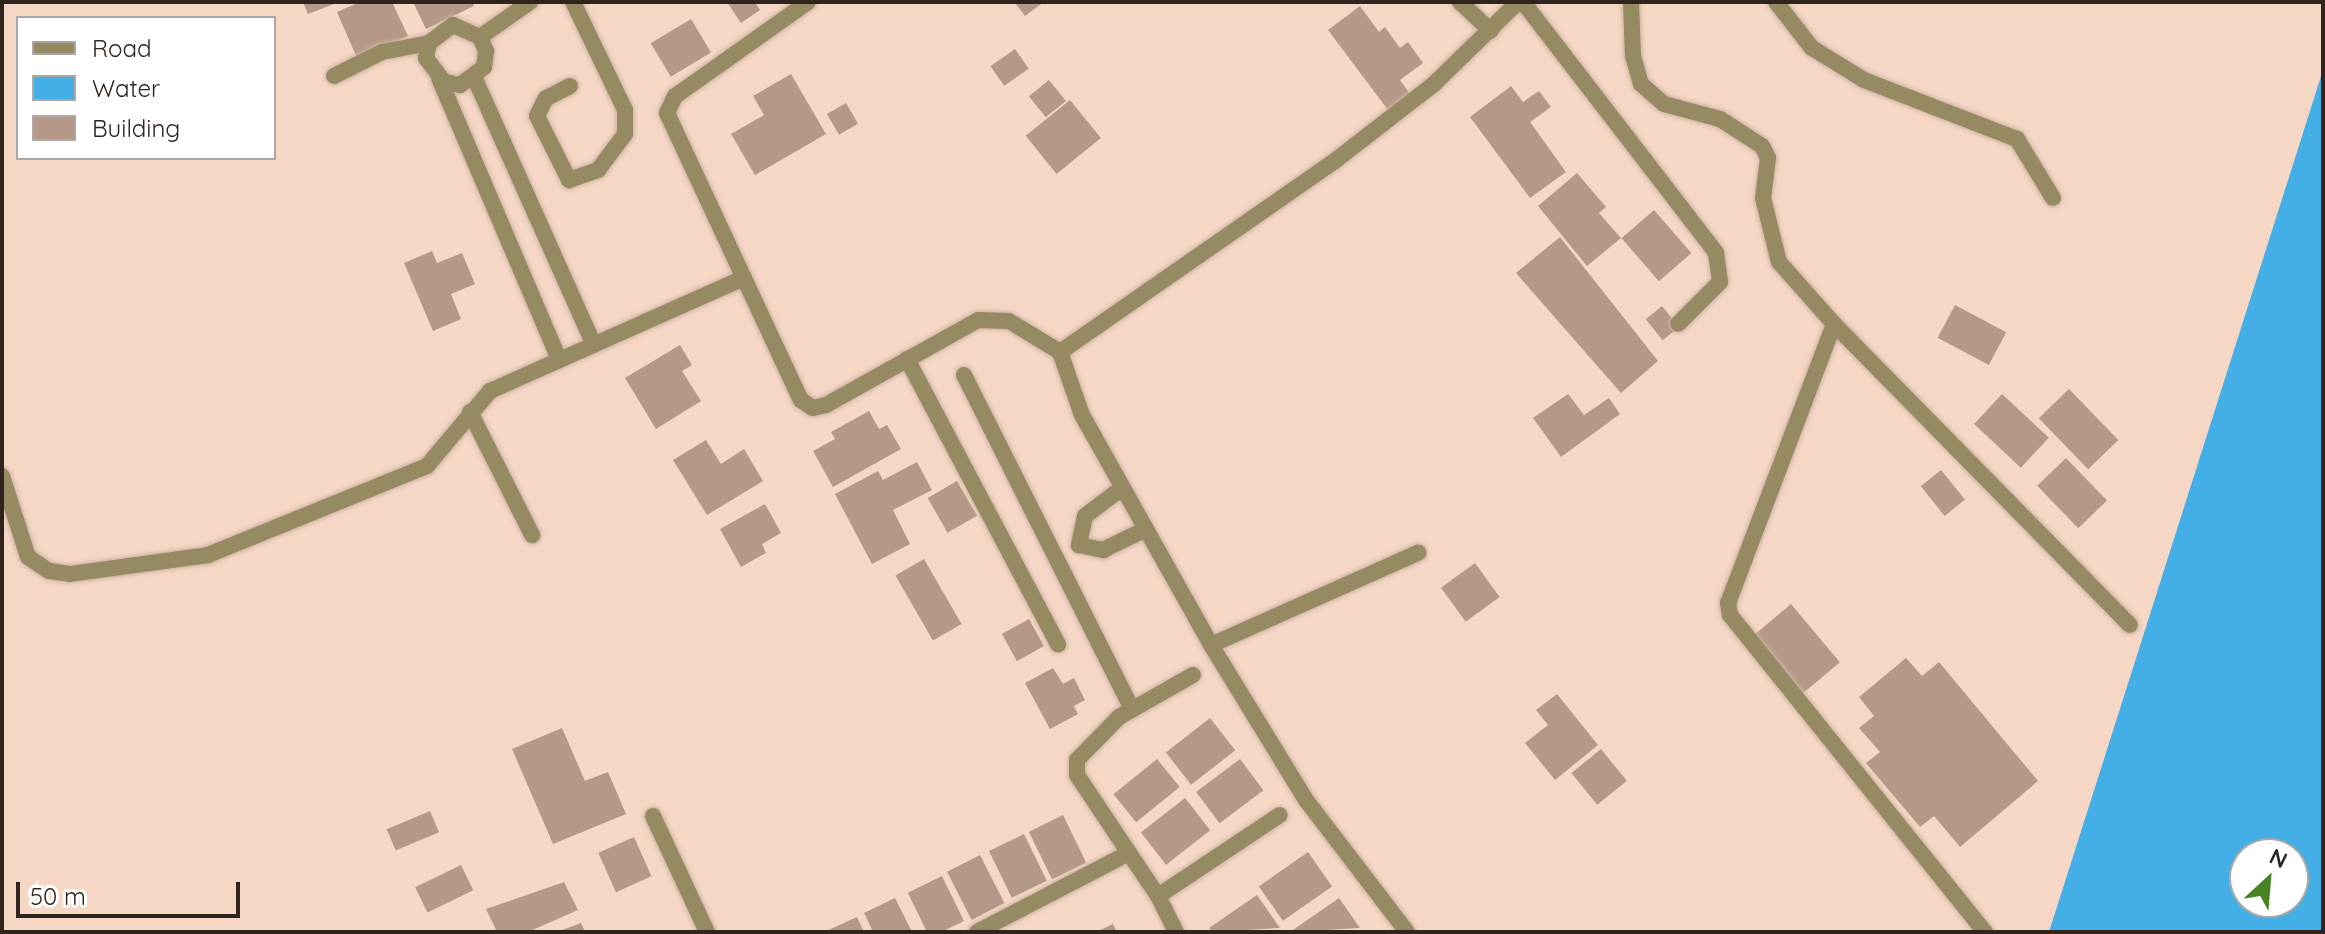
<!DOCTYPE html>
<style>
body{margin:0}
#map{position:relative;width:2325px;height:934px;overflow:hidden;background:#f6d7c5;font-family:Quicksand,sans-serif}
div>[style]{position:absolute}
[style*='--x']{left:calc(var(--x)*1px);top:calc(var(--y)*1px);width:calc(var(--w)*1px);rotate:calc(var(--a)*1deg)}
.water>*{inset:0;background:#44afe6}
.building>*{inset:0;background:#b59887;transform-origin:0 0}
.roads{filter:drop-shadow(0 0 2px #ceb3a4) drop-shadow(0 0 2px #ceb3a4)}
.service>*{height:16px;margin:-8px;padding:0 8px;transform-origin:8px;border-radius:8px;background:#968a63}
.minor>*{height:16px;margin:-8px;padding:0 8px;transform-origin:8px;border-radius:8px;background:#968a63}
span{translate:-50% -50%;white-space:nowrap;text-align:center;line-height:1.15;-webkit-text-stroke:6px #fff;paint-order:stroke}
.frame{position:absolute;inset:0;border:4px solid #30251e;pointer-events:none}
.legend{position:absolute;left:16px;top:16px;width:260px;height:144px;box-sizing:border-box;background:#fff;border:2px solid #aca8a5;margin:0;padding:10px 14px;list-style:none;font-size:24px;color:#30251e}
.legend li{display:flex;align-items:center;gap:16px;height:40px}
.legend b{width:40px;border:2px solid #aca8a5}
.north{position:absolute;left:2229px;top:838px;width:80px;height:80px;box-sizing:border-box;background:#fff;border:2px solid #aca8a5;border-radius:50%;rotate:26deg;font-size:22px;font-weight:700;line-height:32px;text-align:center;color:#30251e}
.north::after{content:'';display:block;margin:auto;width:28px;height:36px;background:#488421;clip-path:polygon(50% 0,100% 100%,50% 72%,0 100%)}
.scale{position:absolute;left:16px;top:882px;width:224px;height:36px;box-sizing:border-box;border:4px solid #30251e;border-top:0;padding-left:10px;font-size:24px;line-height:28px;white-space:nowrap;color:#30251e;-webkit-text-stroke:6px #fff;paint-order:stroke}
</style>
<div id="map">
<div class="water">
<i style="clip-path:polygon(evenodd,2323px 70px,2323px 932px,2049px 932px,2323px 70px,2245px 854px,2293px 854px,2293px 902px,2245px 902px,2245px 854px)"></i>
</div>
<div class="building">
<i style="clip-path:polygon(303px 2px,339px 2px,308px 14px)"></i>
<i style="clip-path:polygon(360px 2px,392px 2px,408px 36px,357px 58px,337px 12px)"></i>
<i style="clip-path:polygon(413px 2px,472px 2px,474px 6px,426px 29px)"></i>
<i style="clip-path:polygon(727px 2px,755px 2px,760px 10px,741px 23px)"></i>
<i style="clip-path:polygon(1044px 2px,1025px 16px,1016px 4px,1019px 2px)"></i>
<i style="clip-path:polygon(1360px 6px,1379px 32px,1385px 27px,1400px 48px,1408px 42px,1423px 63px,1400px 80px,1413px 98px,1391px 114px,1328px 30px)"></i>
<i style="left:691px;top:19px;width:39px;height:47px;rotate:59deg"></i>
<i style="left:1015px;top:49px;width:24px;height:30px;rotate:55deg"></i>
<i style="clip-path:polygon(791px 74px,826px 134px,755px 175px,731px 134px,764px 115px,753px 96px)"></i>
<i style="left:1049px;top:80px;width:27px;height:26px;rotate:51deg"></i>
<i style="clip-path:polygon(1511px 86px,1523px 102px,1539px 91px,1551px 107px,1530px 122px,1566px 172px,1530px 198px,1470px 117px)"></i>
<i style="left:1070px;top:100px;width:49px;height:57px;rotate:51deg"></i>
<i style="left:846px;top:103px;width:24px;height:22px;rotate:60deg"></i>
<i style="clip-path:polygon(1577px 173px,1606px 207px,1599px 213px,1621px 238px,1587px 266px,1538px 206px)"></i>
<i style="left:1654px;top:210px;width:57px;height:43px;rotate:49deg"></i>
<i style="clip-path:polygon(1560px 237px,1658px 361px,1621px 393px,1516px 273px)"></i>
<i style="clip-path:polygon(432px 251px,437px 263px,462px 253px,475px 284px,451px 294px,461px 319px,433px 331px,404px 263px)"></i>
<i style="left:1955px;top:305px;width:58px;height:37px;rotate:28deg"></i>
<i style="left:1662px;top:306px;width:27px;height:21px;rotate:51deg"></i>
<i style="clip-path:polygon(680px 345px,692px 365px,682px 371px,701px 401px,656px 429px,625px 378px)"></i>
<i style="left:2069px;top:389px;width:71px;height:42px;rotate:46deg"></i>
<i style="clip-path:polygon(1568px 394px,1584px 415px,1609px 398px,1620px 414px,1561px 457px,1533px 418px)"></i>
<i style="left:2002px;top:394px;width:64px;height:41px;rotate:43deg"></i>
<i style="clip-path:polygon(869px 411px,879px 429px,887px 425px,901px 449px,833px 487px,813px 451px,835px 439px,831px 432px)"></i>
<i style="clip-path:polygon(706px 440px,721px 464px,744px 449px,763px 481px,707px 515px,673px 460px)"></i>
<i style="left:2066px;top:458px;width:59px;height:40px;rotate:46deg"></i>
<i style="clip-path:polygon(917px 462px,932px 490px,893px 510px,910px 544px,872px 564px,835px 494px,878px 471px,883px 480px)"></i>
<i style="left:1941px;top:470px;width:38px;height:26px;rotate:51deg"></i>
<i style="left:957px;top:481px;width:40px;height:34px;rotate:60deg"></i>
<i style="clip-path:polygon(765px 504px,781px 533px,762px 544px,766px 553px,741px 567px,720px 529px)"></i>
<i style="left:924px;top:559px;width:75px;height:33px;rotate:60deg"></i>
<i style="left:1475px;top:563px;width:42px;height:42px;rotate:54deg"></i>
<i style="left:1791px;top:604px;width:76px;height:52px;rotate:50deg"></i>
<i style="left:1029px;top:619px;width:31px;height:31px;rotate:61deg"></i>
<i style="clip-path:polygon(1906px 658px,1922px 676px,1939px 662px,2038px 781px,1960px 847px,1934px 816px,1920px 827px,1866px 763px,1880px 752px,1859px 728px,1874px 716px,1859px 697px)"></i>
<i style="clip-path:polygon(1053px 668px,1063px 684px,1074px 678px,1085px 700px,1074px 706px,1078px 714px,1050px 729px,1025px 683px)"></i>
<i style="clip-path:polygon(1557px 694px,1598px 745px,1555px 780px,1525px 743px,1548px 725px,1536px 710px)"></i>
<i style="left:1210px;top:718px;width:41px;height:56px;rotate:52deg"></i>
<i style="clip-path:polygon(562px 728px,585px 781px,608px 772px,626px 814px,553px 844px,512px 749px)"></i>
<i style="left:1601px;top:749px;width:41px;height:38px;rotate:51deg"></i>
<i style="left:1157px;top:759px;width:36px;height:56px;rotate:51deg"></i>
<i style="left:1240px;top:759px;width:39px;height:55px;rotate:53deg"></i>
<i style="left:1185px;top:798px;width:41px;height:56px;rotate:52deg"></i>
<i style="left:430px;top:811px;width:23px;height:47px;rotate:67deg"></i>
<i style="left:1063px;top:815px;width:53px;height:38px;rotate:64deg"></i>
<i style="left:1024px;top:834px;width:52px;height:39px;rotate:64deg"></i>
<i style="left:634px;top:837px;width:43px;height:39px;rotate:66deg"></i>
<i style="left:1308px;top:852px;width:42px;height:60px;rotate:55deg"></i>
<i style="left:980px;top:855px;width:54px;height:37px;rotate:63deg"></i>
<i style="left:461px;top:865px;width:28px;height:51px;rotate:64deg"></i>
<i style="left:942px;top:876px;width:50px;height:38px;rotate:64deg"></i>
<i style="clip-path:polygon(564px 882px,578px 910px,528px 932px,497px 932px,486px 909px)"></i>
<i style="clip-path:polygon(1257px 895px,1280px 928px,1212px 932px,1209px 928px)"></i>
<i style="clip-path:polygon(895px 898px,912px 932px,873px 932px,864px 913px)"></i>
<i style="clip-path:polygon(1339px 898px,1360px 928px,1290px 932px)"></i>
<i style="clip-path:polygon(857px 917px,864px 932px,824px 932px)"></i>
<i style="clip-path:polygon(581px 923px,585px 932px,557px 932px)"></i>
<i style="clip-path:polygon(1113px 924px,1117px 932px,1096px 932px)"></i>
</div>
<div class="roads">
<div class="service">
<i style="--x:1460;--y:2;--w:42;--a:43.1"></i>
</div>
<div class="minor">
<i style="--x:808;--y:2;--w:163;--a:144.7"></i>
<i style="--x:675;--y:96;--w:19;--a:115"></i>
<i style="--x:667;--y:113;--w:317;--a:65"></i>
<i style="--x:801;--y:400;--w:14;--a:34"></i>
<i style="--x:813;--y:408;--w:13;--a:-13"></i>
<i style="--x:826;--y:405;--w:174;--a:-29.2"></i>
<i style="--x:978;--y:320;--w:31;--a:2"></i>
<i style="--x:1009;--y:321;--w:60;--a:31.3"></i>
<i style="--x:1060;--y:352;--w:67;--a:70.8"></i>
<i style="--x:1082;--y:415;--w:264;--a:60.7"></i>
<i style="--x:1211;--y:645;--w:182;--a:58.5"></i>
<i style="--x:1306;--y:800;--w:166;--a:52.6"></i>
<i style="--x:1523;--y:2;--w:317;--a:52.4"></i>
<i style="--x:1716;--y:253;--w:29;--a:82"></i>
<i style="--x:1720;--y:282;--w:59;--a:135"></i>
<i style="--x:1631;--y:2;--w:54;--a:87.9"></i>
<i style="--x:1633;--y:56;--w:29;--a:74"></i>
<i style="--x:1641;--y:84;--w:30;--a:41"></i>
<i style="--x:1664;--y:104;--w:58;--a:15"></i>
<i style="--x:1720;--y:119;--w:50;--a:32.7"></i>
<i style="--x:1762;--y:146;--w:13;--a:63"></i>
<i style="--x:1768;--y:158;--w:40;--a:97.1"></i>
<i style="--x:1763;--y:198;--w:66;--a:76"></i>
<i style="--x:1779;--y:262;--w:83;--a:48.4"></i>
<i style="--x:1834;--y:324;--w:298;--a:110.8"></i>
<i style="--x:1728;--y:603;--w:12;--a:81"></i>
<i style="--x:1730;--y:615;--w:407;--a:51.2"></i>
<i style="--x:1776;--y:2;--w:58;--a:52"></i>
<i style="--x:1812;--y:48;--w:61;--a:31.6"></i>
<i style="--x:1864;--y:80;--w:164;--a:21.1"></i>
<i style="--x:2017;--y:139;--w:69;--a:58.6"></i>
<i style="--x:480;--y:37;--w:61;--a:-35"></i>
<i style="--x:334;--y:76;--w:54;--a:-26.6"></i>
<i style="--x:382;--y:52;--w:48;--a:-10.8"></i>
<i style="--x:429;--y:43;--w:30;--a:-37"></i>
<i style="--x:453;--y:25;--w:30;--a:24"></i>
<i style="--x:480;--y:37;--w:15;--a:67"></i>
<i style="--x:486;--y:51;--w:16;--a:97"></i>
<i style="--x:484;--y:67;--w:30;--a:143"></i>
<i style="--x:460;--y:85;--w:16;--a:-169"></i>
<i style="--x:444;--y:82;--w:30;--a:-127"></i>
<i style="--x:426;--y:58;--w:15;--a:-79"></i>
<i style="--x:439;--y:78;--w:306;--a:66.9"></i>
<i style="--x:475;--y:79;--w:291;--a:65.9"></i>
<i style="--x:570;--y:86;--w:27;--a:153"></i>
<i style="--x:546;--y:98;--w:20;--a:117"></i>
<i style="--x:537;--y:116;--w:72;--a:63.4"></i>
<i style="--x:569;--y:180;--w:31;--a:-19"></i>
<i style="--x:598;--y:170;--w:45;--a:-53.1"></i>
<i style="--x:625;--y:134;--w:24;--a:-90"></i>
<i style="--x:625;--y:110;--w:120;--a:-115.7"></i>
<i style="--x:1834;--y:324;--w:422;--a:45.5"></i>
<i style="--x:1060;--y:352;--w:336;--a:-34.8"></i>
<i style="--x:1336;--y:160;--w:124;--a:-37.8"></i>
<i style="--x:1434;--y:84;--w:117;--a:-44.3"></i>
<i style="--x:907;--y:359;--w:323;--a:62.1"></i>
<i style="--x:964;--y:375;--w:374;--a:63.3"></i>
<i style="--x:470;--y:412;--w:138;--a:63.2"></i>
<i style="--x:2;--y:476;--w:85;--a:72.2"></i>
<i style="--x:28;--y:557;--w:25;--a:34"></i>
<i style="--x:49;--y:571;--w:21;--a:8"></i>
<i style="--x:70;--y:574;--w:139;--a:-7.8"></i>
<i style="--x:208;--y:555;--w:236;--a:-22.1"></i>
<i style="--x:427;--y:466;--w:98;--a:-50"></i>
<i style="--x:490;--y:391;--w:278;--a:-24"></i>
<i style="--x:1122;--y:488;--w:46;--a:142.9"></i>
<i style="--x:1085;--y:516;--w:30;--a:102"></i>
<i style="--x:1079;--y:545;--w:25;--a:12"></i>
<i style="--x:1103;--y:550;--w:48;--a:-26"></i>
<i style="--x:1211;--y:645;--w:227;--a:-24"></i>
<i style="--x:653;--y:816;--w:128;--a:65"></i>
<i style="--x:1129;--y:853;--w:94;--a:-123.7"></i>
<i style="--x:1077;--y:775;--w:15;--a:-90"></i>
<i style="--x:1077;--y:760;--w:60;--a:-45.7"></i>
<i style="--x:1119;--y:717;--w:85;--a:-29.6"></i>
<i style="--x:1158;--y:896;--w:40;--a:63.4"></i>
<i style="--x:977;--y:932;--w:171;--a:-27.5"></i>
<i style="--x:1129;--y:853;--w:52;--a:56"></i>
<i style="--x:1158;--y:896;--w:146;--a:-33.6"></i>
</div>
</div>
<div class="frame"></div>
<ul class="legend">
<li><b style="height:10px;background:#968a63"></b>Road</li>
<li><b style="height:22px;background:#44afe6"></b>Water</li>
<li><b style="height:22px;background:#b59887"></b>Building</li>
</ul>
<div class="north">N</div>
<div class="scale">50 m</div>
</div>
